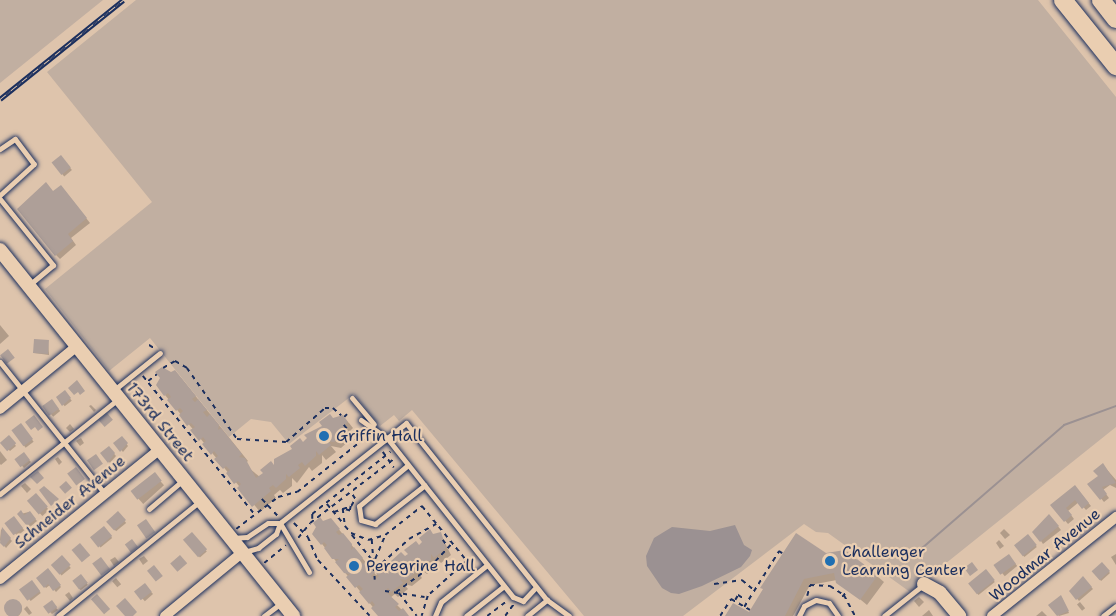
<!DOCTYPE html>
<style>
body{margin:0}
#map{position:relative;width:1116px;height:616px;overflow:hidden;background:#dec4ac;font-family:"Shantell Sans",sans-serif}
div>[style]{position:absolute}
[style*='--x']{left:calc(var(--x)*1px);top:calc(var(--y)*1px);width:calc(var(--w)*1px);rotate:calc(var(--a)*1deg)}
.green>*{inset:0;background:#c1afa1}
.water>*{inset:0;background:#9b9192}
.shadow>*{inset:0;background:#0003;transform-origin:0 0}
.round{border-radius:50%}
.stream>*{height:2px;margin:-1px;padding:0 1px;transform-origin:1px;border-radius:1px;background:#9b9192}
.building>*{inset:0;background:#ae9f98;transform-origin:0 0}
.path>*{height:1.5px;margin-top:-0.75px;transform-origin:0;background:repeating-linear-gradient(90deg,#1b2f5e 0 4.5px,transparent 0 9px)}
.roads{filter:drop-shadow(0 0 2px #1b2f5e) drop-shadow(0 0 2px #1b2f5e)}
.service>*{height:5px;margin:-2.5px;padding:0 2.5px;transform-origin:2.5px;border-radius:2.5px;background:#eaceb1}
.minor>*{height:10px;margin:-5px;padding:0 5px;transform-origin:5px;border-radius:5px;background:#eaceb1}
.tertiary>*{height:14px;margin:-7px;padding:0 7px;transform-origin:7px;border-radius:7px;background:#eaceb1}
.motorway>*{height:18px;margin:-9px;padding:0 9px;transform-origin:9px;border-radius:9px;background:#eaceb1}
.rail>*{height:4.5px;margin-top:-2.25px;transform-origin:0;background:repeating-linear-gradient(90deg,#eaceb1 0 7px,#1b2f5e 0 14px);box-sizing:border-box;border-block:2px solid #1b2f5e}
.dots>*{width:16px;height:16px;translate:-50% -50%;box-sizing:border-box;border:3px solid #eaceb1;border-radius:50%}
span{translate:-50% -50%;white-space:nowrap;text-align:center;line-height:1.15;-webkit-text-stroke:4.5px #eaceb1;paint-order:stroke}
.street-label{font-size:16px;color:#1b2f5e}
.poi-label{font-size:16px;color:#1b2f5e}
.left{translate:0 -50%;text-align:left}
</style>
<div id="map">
<div class="green">
<i style="clip-path:polygon(0 0,103px 0,0 83px)"></i>
<i style="clip-path:polygon(136px 0,1038px 0,1116px 97px,1116px 427px,910px 592px,828px 533px,816px 532px,804px 524px,683px 616px,584px 616px,412px 410px,399px 421px,394px 415px,380px 426px,354px 394px,289px 444px,271px 422px,251px 419px,229px 437px,150px 338px,109px 371px,45px 289px,152px 202px,47px 72px)"></i>
</div>
<div class="water">
<i style="clip-path:polygon(735px 525px,744px 545px,752px 550px,750px 556px,741px 567px,702px 586px,679px 594px,671px 593px,662px 588px,647px 566px,646px 556px,654px 538px,672px 527px,710px 531px)"></i>
</div>
<div class="shadow">
<i style="left:61px;top:157px;width:17px;height:10px;rotate:50deg"></i>
<i style="clip-path:polygon(65px 191px,90px 223px,71px 238px,76px 245px,60px 259px,56px 255px,54px 193px)"></i>
<i style="clip-path:polygon(0 325px,9px 336px,0 344px)"></i>
<i style="clip-path:polygon(48px 341px,49px 355px,34px 353px)"></i>
<i style="clip-path:polygon(181px 378px,248px 461px,244px 464px,260px 477px,333px 420px,342px 417px,349px 423px,353px 428px,349px 432px,351px 439px,341px 448px,331px 446px,336px 452px,326px 460px,322px 455px,322px 463px,312px 471px,309px 467px,297px 483px,292px 478px,292px 486px,283px 493px,280px 490px,274px 495px,276px 498px,260px 512px,165px 395px)"></i>
<i style="left:65px;top:392px;width:11px;height:9px;rotate:52deg"></i>
<i style="left:52px;top:401px;width:13px;height:9px;rotate:51deg"></i>
<i style="clip-path:polygon(91px 405px,96px 410px,94px 412px,89px 406px)"></i>
<i style="clip-path:polygon(70px 424px,74px 429px,70px 432px,66px 428px)"></i>
<i style="left:21px;top:425px;width:21px;height:10px;rotate:53deg"></i>
<i style="clip-path:polygon(9px 437px,16px 446px,10px 451px,2px 443px)"></i>
<i style="clip-path:polygon(81px 438px,84px 443px,80px 446px,76px 441px)"></i>
<i style="clip-path:polygon(122px 438px,128px 446px,123px 452px,115px 443px)"></i>
<i style="clip-path:polygon(109px 448px,116px 456px,110px 463px,102px 453px)"></i>
<i style="clip-path:polygon(0 451px,7px 460px,1px 465px,0 464px)"></i>
<i style="clip-path:polygon(24px 455px,31px 462px,24px 468px,17px 460px)"></i>
<i style="clip-path:polygon(58px 457px,62px 462px,59px 465px,55px 459px)"></i>
<i style="clip-path:polygon(1103px 465px,1116px 480px,1116px 488px,1110px 485px,1103px 490px,1109px 498px,1104px 502px,1089px 484px,1100px 477px)"></i>
<i style="left:154px;top:474px;width:15px;height:28px;rotate:48deg"></i>
<i style="clip-path:polygon(25px 483px,31px 489px,27px 493px,21px 486px)"></i>
<i style="clip-path:polygon(1077px 489px,1091px 506px,1086px 510px,1079px 502px,1068px 511px,1074px 519px,1068px 524px,1052px 505px)"></i>
<i style="left:36px;top:495px;width:20px;height:9px;rotate:49deg"></i>
<i style="clip-path:polygon(29px 512px,37px 521px,30px 527px,20px 514px)"></i>
<i style="left:118px;top:513px;width:13px;height:13px;rotate:51deg"></i>
<i style="left:14px;top:518px;width:16px;height:9px;rotate:50deg"></i>
<i style="clip-path:polygon(1052px 519px,1061px 530px,1043px 544px,1041px 541px)"></i>
<i style="clip-path:polygon(323px 522px,337px 527px,376px 575px,387px 566px,392px 570px,440px 533px,451px 555px,441px 563px,437px 559px,437px 566px,427px 574px,423px 571px,419px 574px,422px 578px,412px 586px,404px 584px,408px 589px,398px 597px,395px 594px,390px 598px,408px 616px,380px 616px,322px 544px,315px 524px)"></i>
<i style="left:104px;top:528px;width:13px;height:15px;rotate:51deg"></i>
<i style="clip-path:polygon(1px 529px,12px 541px,6px 548px,0 540px)"></i>
<i style="clip-path:polygon(1004px 529px,1010px 535px,1005px 539px,1000px 533px)"></i>
<i style="left:192px;top:534px;width:23px;height:9px;rotate:50deg"></i>
<i style="left:1028px;top:536px;width:14px;height:16px;rotate:51deg"></i>
<i style="clip-path:polygon(999px 540px,1004px 546px,1000px 549px,996px 543px)"></i>
<i style="clip-path:polygon(1116px 554px,1116px 565px,1111px 557px)"></i>
<i style="clip-path:polygon(825px 555px,877px 576px,884px 582px,867px 605px,837px 580px,810px 585px,793px 616px,727px 616px,749px 614px)"></i>
<i style="clip-path:polygon(144px 556px,148px 561px,143px 565px,139px 559px)"></i>
<i style="left:1009px;top:556px;width:13px;height:16px;rotate:51deg"></i>
<i style="left:62px;top:557px;width:14px;height:12px;rotate:51deg"></i>
<i style="clip-path:polygon(115px 557px,119px 562px,114px 566px,110px 560px)"></i>
<i style="left:1102px;top:564px;width:12px;height:12px;rotate:48deg"></i>
<i style="clip-path:polygon(48px 570px,61px 587px,56px 592px,50px 585px,46px 588px,38px 578px)"></i>
<i style="left:986px;top:571px;width:14px;height:21px;rotate:51deg"></i>
<i style="left:81px;top:576px;width:11px;height:9px;rotate:52deg"></i>
<i style="left:116px;top:578px;width:8px;height:5px;rotate:50deg"></i>
<i style="clip-path:polygon(1083px 578px,1093px 589px,1079px 601px,1071px 591px)"></i>
<i style="left:32px;top:582px;width:14px;height:13px;rotate:51deg"></i>
<i style="left:145px;top:585px;width:12px;height:11px;rotate:48deg"></i>
<i style="clip-path:polygon(69px 592px,73px 598px,70px 601px,65px 595px)"></i>
<i style="clip-path:polygon(919px 597px,924px 602px,919px 607px,914px 601px)"></i>
<i style="clip-path:polygon(1062px 598px,1069px 613px,1059px 616px,1050px 605px)"></i>
<i class="round" style="left:6px;top:601px;width:16px;height:16px"></i>
<i style="clip-path:polygon(51px 602px,58px 610px,52px 614px,45px 607px)"></i>
<i style="left:1080px;top:602px;width:8px;height:4px;rotate:50deg"></i>
<i style="clip-path:polygon(27px 606px,32px 613px,29px 615px,24px 609px)"></i>
<i style="clip-path:polygon(929px 610px,933px 616px,922px 616px)"></i>
<i style="clip-path:polygon(1042px 611px,1047px 616px,1036px 616px)"></i>
</div>
<div class="stream">
<i style="--x:906;--y:562;--w:209;--a:-40.9"></i>
<i style="--x:1064;--y:425;--w:55;--a:-20.1"></i>
</div>
<div class="building">
<i style="left:61px;top:155px;width:16px;height:12px;rotate:52deg"></i>
<i style="clip-path:polygon(46px 182px,53px 191px,61px 185px,87px 218px,68px 234px,73px 241px,55px 256px,17px 209px)"></i>
<i style="left:34px;top:339px;width:15px;height:14px;rotate:4deg"></i>
<i style="left:8px;top:349px;width:11px;height:10px;rotate:52deg"></i>
<i style="clip-path:polygon(162px 367px,171px 372px,175px 370px,196px 396px,192px 399px,195px 402px,198px 399px,207px 410px,203px 412px,207px 417px,210px 414px,219px 425px,218px 430px,221px 428px,242px 454px,239px 457px,245px 458px,256px 478px,263px 473px,260px 470px,271px 461px,274px 465px,274px 459px,292px 449px,290px 446px,300px 438px,303px 442px,307px 438px,304px 435px,322px 426px,319px 422px,330px 414px,333px 418px,343px 415px,348px 422px,344px 425px,346px 433px,334px 442px,328px 441px,331px 445px,319px 455px,316px 451px,316px 456px,305px 466px,302px 462px,298px 465px,300px 468px,289px 477px,286px 474px,286px 479px,276px 488px,273px 485px,269px 488px,271px 491px,252px 507px,237px 488px,241px 484px,238px 481px,234px 484px,226px 473px,230px 470px,226px 466px,223px 469px,214px 459px,218px 456px,214px 451px,211px 455px,202px 444px,206px 441px,203px 437px,199px 441px,190px 430px,195px 427px,191px 423px,187px 426px,179px 415px,183px 411px,180px 408px,176px 411px,167px 400px,171px 397px,168px 393px,164px 396px,156px 385px,160px 378px,155px 372px)"></i>
<i style="clip-path:polygon(77px 380px,85px 391px,80px 395px,78px 392px,74px 395px,68px 388px)"></i>
<i style="clip-path:polygon(65px 390px,71px 398px,62px 406px,56px 397px)"></i>
<i style="left:52px;top:399px;width:12px;height:12px;rotate:55deg"></i>
<i style="left:107px;top:413px;width:9px;height:11px;rotate:49deg"></i>
<i style="clip-path:polygon(34px 415px,43px 427px,38px 431px,35px 427px,31px 430px,25px 422px)"></i>
<i style="left:21px;top:423px;width:20px;height:12px;rotate:53deg"></i>
<i style="left:9px;top:435px;width:11px;height:12px;rotate:49deg"></i>
<i style="clip-path:polygon(122px 436px,128px 443px,120px 452px,113px 443px)"></i>
<i style="clip-path:polygon(109px 446px,115px 453px,108px 463px,100px 453px)"></i>
<i style="left:24px;top:452px;width:10px;height:12px;rotate:53deg"></i>
<i style="left:96px;top:454px;width:12px;height:11px;rotate:55deg"></i>
<i style="clip-path:polygon(1103px 463px,1116px 483px,1102px 487px,1107px 494px,1100px 500px,1087px 484px,1098px 476px,1093px 471px)"></i>
<i style="left:76px;top:467px;width:15px;height:11px;rotate:53deg"></i>
<i style="clip-path:polygon(38px 471px,44px 478px,37px 484px,30px 477px)"></i>
<i style="left:155px;top:472px;width:11px;height:31px;rotate:52deg"></i>
<i style="left:66px;top:481px;width:9px;height:9px;rotate:49deg"></i>
<i style="clip-path:polygon(1075px 485px,1089px 503px,1082px 509px,1075px 500px,1066px 508px,1072px 515px,1064px 522px,1050px 505px)"></i>
<i style="clip-path:polygon(44px 486px,59px 499px,51px 506px,39px 490px)"></i>
<i style="left:36px;top:493px;width:18px;height:12px;rotate:49deg"></i>
<i style="clip-path:polygon(21px 510px,24px 515px,30px 511px,36px 519px,27px 526px,17px 514px)"></i>
<i style="left:118px;top:511px;width:12px;height:16px;rotate:48deg"></i>
<i style="clip-path:polygon(1049px 514px,1059px 526px,1040px 542px,1032px 532px)"></i>
<i style="left:14px;top:516px;width:15px;height:12px;rotate:53deg"></i>
<i style="clip-path:polygon(320px 517px,323px 521px,331px 518px,340px 529px,336px 532px,339px 535px,343px 533px,352px 544px,351px 550px,354px 547px,363px 558px,360px 561px,363px 564px,366px 561px,375px 572px,371px 576px,375px 580px,379px 576px,376px 573px,387px 564px,390px 567px,390px 562px,401px 552px,405px 556px,408px 554px,404px 550px,416px 541px,419px 545px,422px 542px,419px 538px,430px 529px,433px 534px,441px 532px,446px 548px,434px 558px,431px 554px,431px 560px,420px 569px,417px 565px,414px 567px,417px 571px,406px 580px,400px 579px,403px 583px,391px 592px,388px 588px,385px 591px,399px 604px,395px 607px,399px 611px,403px 608px,409px 616px,378px 616px,371px 608px,375px 605px,372px 601px,369px 604px,359px 592px,363px 589px,359px 585px,355px 588px,346px 577px,350px 574px,344px 573px,335px 562px,339px 559px,332px 559px,324px 548px,327px 545px,324px 542px,321px 545px,312px 534px,316px 527px,313px 523px)"></i>
<i style="left:146px;top:519px;width:16px;height:11px;rotate:55deg"></i>
<i style="left:104px;top:526px;width:13px;height:18px;rotate:51deg"></i>
<i style="clip-path:polygon(2px 527px,11px 538px,4px 547px,0 543px)"></i>
<i style="left:192px;top:532px;width:23px;height:12px;rotate:49deg"></i>
<i style="clip-path:polygon(796px 533px,826px 553px,845px 550px,878px 575px,860px 600px,836px 583px,834px 573px,804px 579px,785px 616px,725px 616px,733px 603px,749px 612px,763px 589px,760px 588px)"></i>
<i style="left:1028px;top:534px;width:14px;height:18px;rotate:51deg"></i>
<i style="left:132px;top:539px;width:10px;height:9px;rotate:53deg"></i>
<i style="left:80px;top:543px;width:16px;height:11px;rotate:50deg"></i>
<i style="left:1009px;top:554px;width:12px;height:19px;rotate:55deg"></i>
<i style="left:62px;top:555px;width:13px;height:15px;rotate:48deg"></i>
<i style="left:180px;top:555px;width:11px;height:13px;rotate:49deg"></i>
<i style="left:101px;top:557px;width:15px;height:11px;rotate:53deg"></i>
<i style="left:972px;top:562px;width:10px;height:10px;rotate:53deg"></i>
<i style="left:1102px;top:562px;width:12px;height:14px;rotate:48deg"></i>
<i style="left:154px;top:565px;width:14px;height:9px;rotate:51deg"></i>
<i style="clip-path:polygon(48px 568px,61px 585px,53px 591px,48px 584px,44px 588px,36px 578px)"></i>
<i style="left:986px;top:569px;width:14px;height:23px;rotate:51deg"></i>
<i style="left:81px;top:574px;width:11px;height:11px;rotate:52deg"></i>
<i style="clip-path:polygon(1083px 576px,1092px 587px,1076px 600px,1069px 591px)"></i>
<i style="left:32px;top:580px;width:14px;height:16px;rotate:54deg"></i>
<i style="left:145px;top:583px;width:11px;height:14px;rotate:52deg"></i>
<i style="left:97px;top:594px;width:20px;height:8px;rotate:49deg"></i>
<i style="clip-path:polygon(1061px 595px,1069px 611px,1057px 616px,1048px 605px)"></i>
<i style="clip-path:polygon(125px 598px,137px 612px,133px 616px,125px 616px,116px 606px)"></i>
<i class="round" style="left:4px;top:599px;width:18px;height:18px"></i>
<i style="left:52px;top:600px;width:9px;height:11px;rotate:54deg"></i>
</div>
<div class="path">
<i style="--x:149;--y:345;--w:6;--a:31"></i>
<i style="--x:163;--y:368;--w:14;--a:-30"></i>
<i style="--x:175;--y:361;--w:14;--a:30"></i>
<i style="--x:187;--y:368;--w:87;--a:54.8"></i>
<i style="--x:237;--y:439;--w:49;--a:3.5"></i>
<i style="--x:286;--y:442;--w:52;--a:-41.1"></i>
<i style="--x:325;--y:408;--w:8;--a:0"></i>
<i style="--x:333;--y:408;--w:11;--a:41"></i>
<i style="--x:143;--y:376;--w:179;--a:51.1"></i>
<i style="--x:148;--y:381;--w:11;--a:-38"></i>
<i style="--x:344;--y:417;--w:4;--a:-45"></i>
<i style="--x:344;--y:425;--w:22;--a:51"></i>
<i style="--x:339;--y:440;--w:13;--a:-39"></i>
<i style="--x:383;--y:452;--w:19;--a:55"></i>
<i style="--x:262;--y:499;--w:23;--a:47"></i>
<i style="--x:327;--y:504;--w:25;--a:50"></i>
<i style="--x:351;--y:506;--w:5;--a:101"></i>
<i style="--x:350;--y:511;--w:7;--a:-164"></i>
<i style="--x:343;--y:509;--w:17;--a:83"></i>
<i style="--x:345;--y:526;--w:9;--a:49"></i>
<i style="--x:351;--y:533;--w:18;--a:22"></i>
<i style="--x:368;--y:540;--w:18;--a:-16"></i>
<i style="--x:385;--y:535;--w:47;--a:-38.1"></i>
<i style="--x:422;--y:506;--w:71;--a:50.7"></i>
<i style="--x:467;--y:561;--w:52;--a:138.1"></i>
<i style="--x:428;--y:596;--w:21;--a:107"></i>
<i style="--x:334;--y:512;--w:18;--a:-19"></i>
<i style="--x:351;--y:506;--w:8;--a:-60"></i>
<i style="--x:355;--y:499;--w:7;--a:-124"></i>
<i style="--x:312;--y:519;--w:5;--a:-90"></i>
<i style="--x:312;--y:514;--w:100;--a:-38.5"></i>
<i style="--x:294;--y:523;--w:20;--a:45"></i>
<i style="--x:308;--y:537;--w:25;--a:67"></i>
<i style="--x:318;--y:560;--w:76;--a:47.1"></i>
<i style="--x:236;--y:529;--w:53;--a:-37.3"></i>
<i style="--x:278;--y:497;--w:20;--a:-15"></i>
<i style="--x:297;--y:492;--w:93;--a:-38.5"></i>
<i style="--x:352;--y:535;--w:35;--a:51"></i>
<i style="--x:298;--y:538;--w:19;--a:-51"></i>
<i style="--x:310;--y:523;--w:107;--a:-37.4"></i>
<i style="--x:372;--y:540;--w:40;--a:85.7"></i>
<i style="--x:443;--y:540;--w:9;--a:54"></i>
<i style="--x:375;--y:559;--w:25;--a:-67"></i>
<i style="--x:264;--y:563;--w:28;--a:-39"></i>
<i style="--x:375;--y:569;--w:45;--a:-41.4"></i>
<i style="--x:409;--y:539;--w:31;--a:-29"></i>
<i style="--x:714;--y:584;--w:28;--a:-8"></i>
<i style="--x:742;--y:580;--w:16;--a:40"></i>
<i style="--x:385;--y:591;--w:40;--a:8.5"></i>
<i style="--x:396;--y:592;--w:41;--a:-36"></i>
<i style="--x:429;--y:568;--w:33;--a:-47"></i>
<i style="--x:399;--y:593;--w:29;--a:52"></i>
<i style="--x:807;--y:596;--w:11;--a:-75"></i>
<i style="--x:810;--y:585;--w:20;--a:3"></i>
<i style="--x:830;--y:586;--w:17;--a:33"></i>
<i style="--x:844;--y:595;--w:24;--a:62"></i>
<i style="--x:842;--y:597;--w:8;--a:-50"></i>
<i style="--x:735;--y:600;--w:6;--a:-59"></i>
<i style="--x:738;--y:595;--w:9;--a:32"></i>
<i style="--x:744;--y:607;--w:66;--a:-58"></i>
<i style="--x:779;--y:551;--w:4;--a:34"></i>
<i style="--x:487;--y:616;--w:26;--a:-37"></i>
<i style="--x:505;--y:616;--w:14;--a:-54"></i>
<i style="--x:720;--y:616;--w:20;--a:-57"></i>
<i style="--x:731;--y:599;--w:22;--a:30"></i>
</div>
<div class="roads">
<div class="service">
<i style="--x:0;--y:149;--w:18;--a:-34"></i>
<i style="--x:15;--y:139;--w:31;--a:53"></i>
<i style="--x:34;--y:164;--w:46;--a:137.6"></i>
<i style="--x:0;--y:199;--w:85;--a:51.2"></i>
<i style="--x:53;--y:265;--w:30;--a:140"></i>
<i style="--x:0;--y:362;--w:169;--a:51.5"></i>
<i style="--x:114;--y:390;--w:59;--a:-38.8"></i>
<i style="--x:352;--y:398;--w:34;--a:50"></i>
<i style="--x:361;--y:420;--w:32;--a:35"></i>
<i style="--x:387;--y:438;--w:203;--a:51.6"></i>
<i style="--x:513;--y:597;--w:11;--a:22"></i>
<i style="--x:523;--y:601;--w:19;--a:-47"></i>
<i style="--x:408;--y:465;--w:64;--a:140.1"></i>
<i style="--x:359;--y:506;--w:14;--a:82"></i>
<i style="--x:361;--y:520;--w:15;--a:16"></i>
<i style="--x:375;--y:524;--w:63;--a:-38"></i>
<i style="--x:0;--y:494;--w:151;--a:-38.8"></i>
<i style="--x:149;--y:509;--w:43;--a:-40.3"></i>
<i style="--x:280;--y:523;--w:57;--a:59.4"></i>
<i style="--x:232;--y:538;--w:15;--a:-4"></i>
<i style="--x:247;--y:537;--w:25;--a:-34"></i>
<i style="--x:268;--y:523;--w:12;--a:0"></i>
<i style="--x:244;--y:552;--w:15;--a:-16"></i>
<i style="--x:258;--y:548;--w:23;--a:-38"></i>
<i style="--x:276;--y:534;--w:12;--a:-70"></i>
<i style="--x:280;--y:523;--w:161;--a:-38.4"></i>
<i style="--x:406;--y:423;--w:226;--a:51.5"></i>
<i style="--x:547;--y:600;--w:27;--a:36"></i>
<i style="--x:58;--y:616;--w:181;--a:-39"></i>
<i style="--x:264;--y:616;--w:21;--a:-37"></i>
<i style="--x:435;--y:616;--w:15;--a:-67"></i>
<i style="--x:441;--y:602;--w:59;--a:-38.8"></i>
<i style="--x:466;--y:616;--w:48;--a:-38.3"></i>
<i style="--x:527;--y:616;--w:26;--a:-39"></i>
<i style="--x:799;--y:616;--w:11;--a:-63"></i>
<i style="--x:804;--y:606;--w:13;--a:-27"></i>
<i style="--x:816;--y:600;--w:13;--a:13"></i>
<i style="--x:829;--y:603;--w:16;--a:55"></i>
<i style="--x:884;--y:616;--w:50;--a:-38.5"></i>
<i style="--x:1103;--y:616;--w:16;--a:-38"></i>
</div>
<div class="minor">
<i style="--x:0;--y:409;--w:99;--a:-39.3"></i>
<i style="--x:0;--y:579;--w:206;--a:-39.1"></i>
<i style="--x:165;--y:616;--w:101;--a:-39.4"></i>
<i style="--x:992;--y:616;--w:159;--a:-38.6"></i>
</div>
<div class="tertiary">
<i style="--x:0;--y:250;--w:469;--a:51.3"></i>
<i style="--x:924;--y:584;--w:18;--a:29"></i>
<i style="--x:940;--y:593;--w:30;--a:50"></i>
</div>
<div class="motorway">
<i style="--x:1063;--y:0;--w:85;--a:51.2"></i>
<i style="--x:1101;--y:0;--w:24;--a:52"></i>
</div>
</div>
<div class="rail">
<i style="--x:0;--y:99;--w:158;--a:-38.8"></i>
</div>
<div class="dots">
<i style="left:324px;top:436px;background:#1f6fb2"></i>
<i style="left:830px;top:561px;background:#1f6fb2"></i>
<i style="left:354px;top:566px;background:#1f6fb2"></i>
</div>
<div class="street-label">
<span style="left:160px;top:422px;rotate:51deg">173rd Street</span>
<span style="left:70px;top:502px;rotate:-39deg">Schneider Avenue</span>
<span style="left:1045px;top:555px;rotate:-39deg">Woodmar Avenue</span>
</div>
<div class="poi-label">
<span class="left" style="left:336px;top:436px">Griffin Hall</span>
<span class="left" style="left:842px;top:561px">Challenger<br>Learning Center</span>
<span class="left" style="left:366px;top:566px">Peregrine Hall</span>
</div>
</div>
